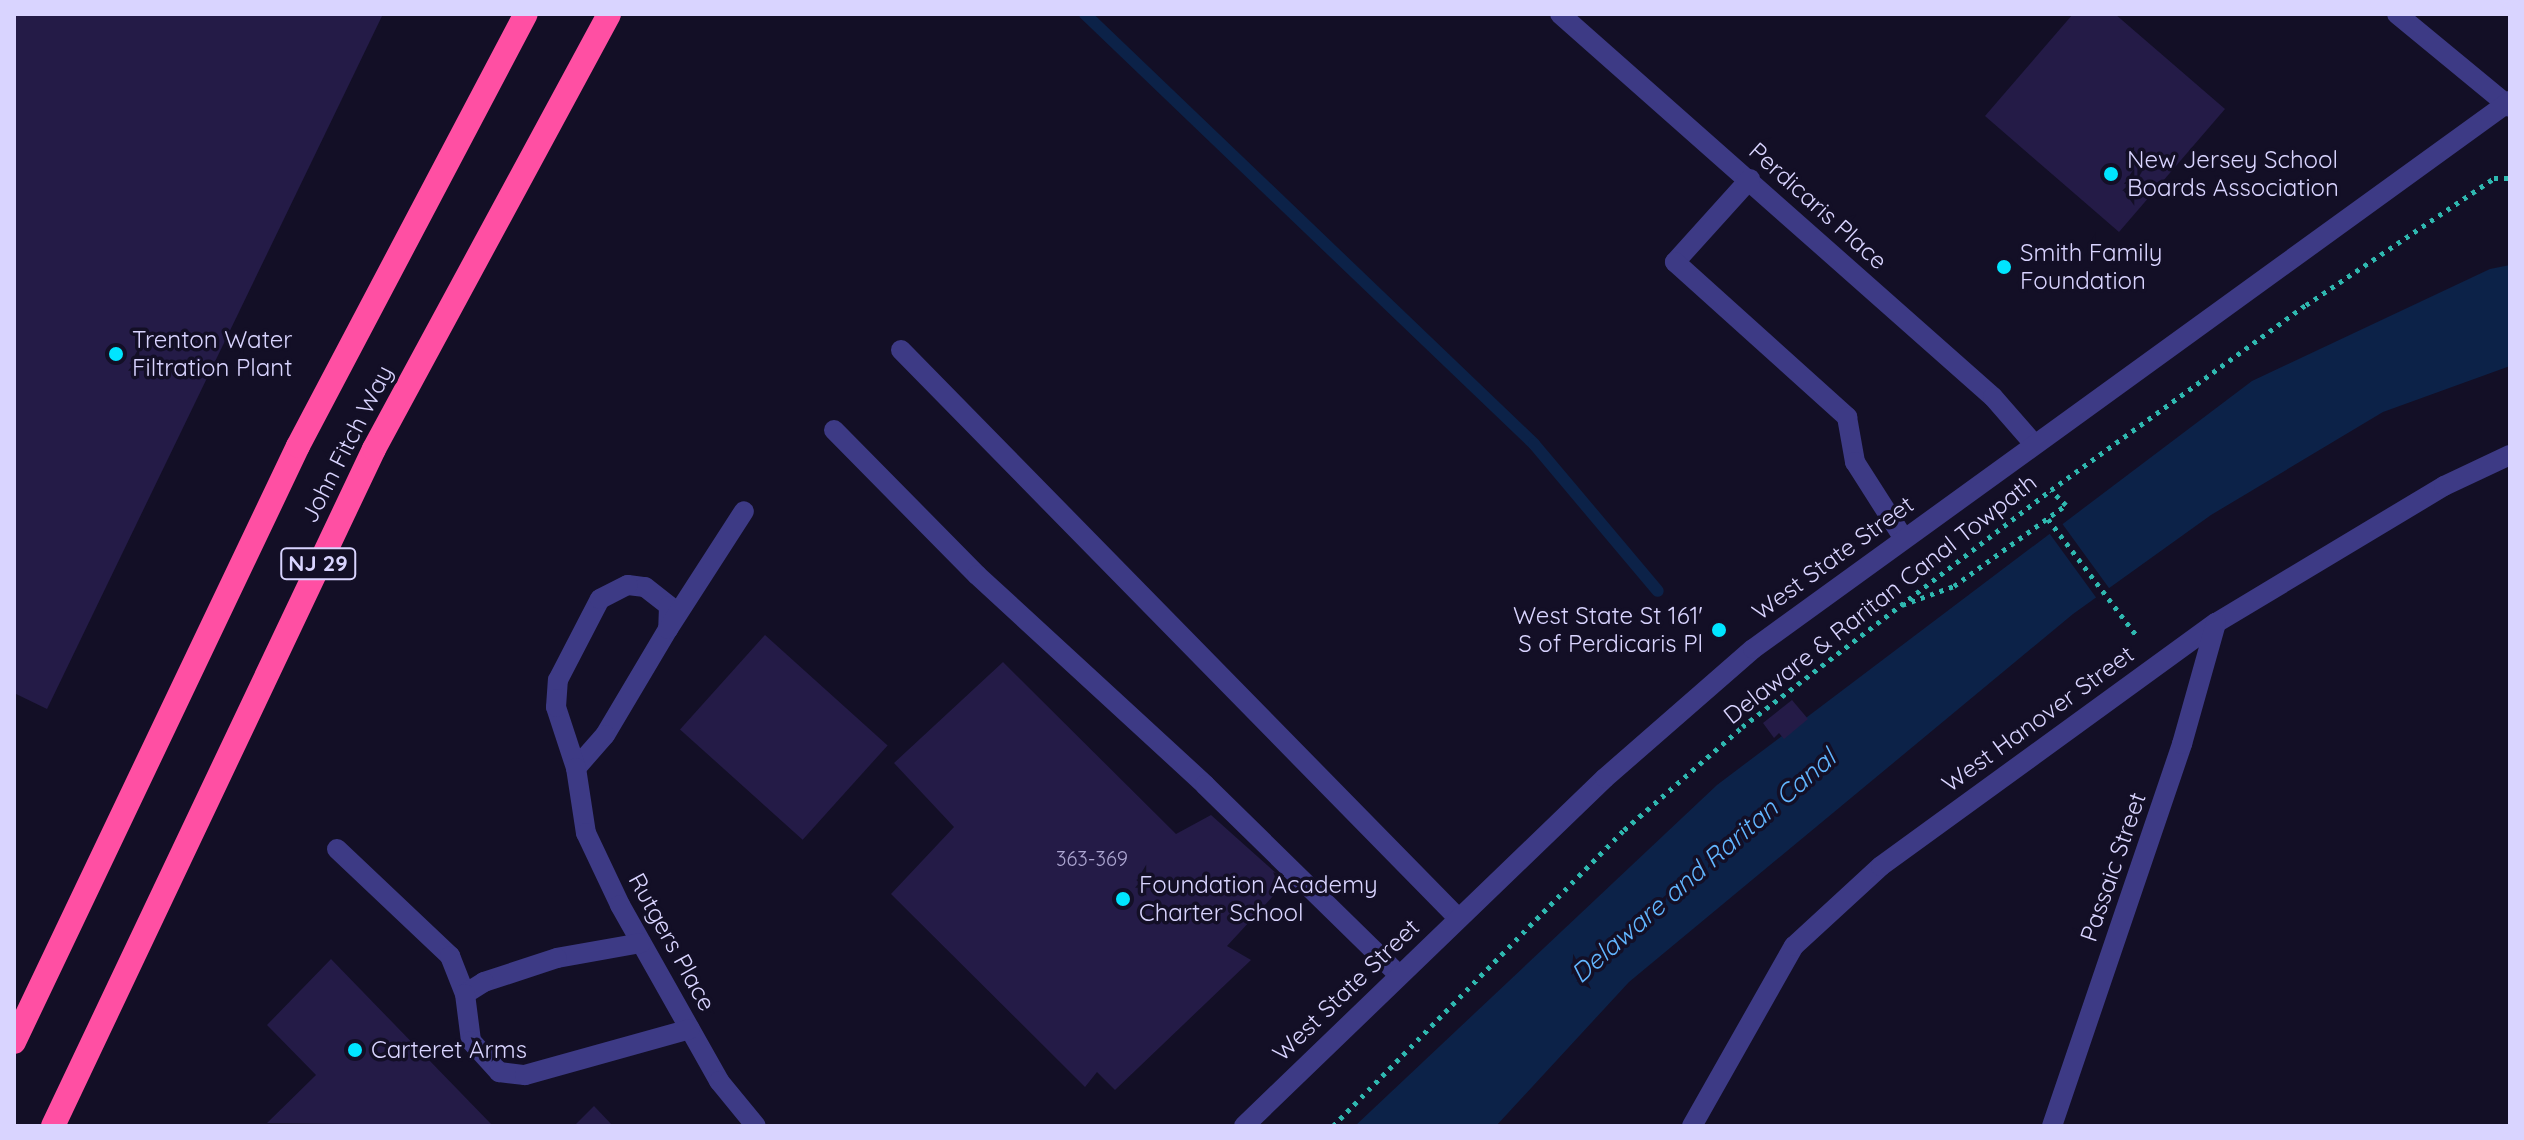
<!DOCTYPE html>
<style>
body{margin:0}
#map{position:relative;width:2524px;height:1140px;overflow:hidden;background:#130f26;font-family:Quicksand,sans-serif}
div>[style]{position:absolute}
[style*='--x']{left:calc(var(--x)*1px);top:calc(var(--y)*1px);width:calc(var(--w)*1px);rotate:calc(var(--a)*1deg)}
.water>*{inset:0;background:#0c2248}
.pier>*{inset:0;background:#130f26;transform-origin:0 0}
.stream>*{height:12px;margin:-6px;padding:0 6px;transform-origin:6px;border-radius:6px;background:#0c2248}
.building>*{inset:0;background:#241b47;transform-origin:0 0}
.path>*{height:5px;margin-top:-2.5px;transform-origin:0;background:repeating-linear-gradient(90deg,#2fb8b0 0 4px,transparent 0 10px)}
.minor>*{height:20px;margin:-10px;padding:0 10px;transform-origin:10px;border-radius:10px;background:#3d3a85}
.highway>*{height:24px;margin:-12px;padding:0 12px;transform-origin:12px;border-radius:12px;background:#ff4fa3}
.dots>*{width:22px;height:22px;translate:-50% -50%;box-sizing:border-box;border:4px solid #130f26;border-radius:50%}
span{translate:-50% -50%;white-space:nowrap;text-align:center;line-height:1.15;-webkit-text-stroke:7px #130f26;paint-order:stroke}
.number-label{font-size:20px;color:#aca6d1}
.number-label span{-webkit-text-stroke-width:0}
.shield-label span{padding:2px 6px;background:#130f26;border:2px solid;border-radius:6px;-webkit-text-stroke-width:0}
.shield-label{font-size:22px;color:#d9d4ff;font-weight:700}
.poi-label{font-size:24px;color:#d9d4ff}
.left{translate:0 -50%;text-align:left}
.right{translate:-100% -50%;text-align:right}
.street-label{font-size:24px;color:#d9d4ff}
.water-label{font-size:26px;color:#62b6ff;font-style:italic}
.frame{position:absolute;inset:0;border:16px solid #d9d4ff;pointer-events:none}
</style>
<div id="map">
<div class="water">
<i style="clip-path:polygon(2510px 265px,2510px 366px,2383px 412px,2211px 515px,2073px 614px,1629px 982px,1496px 1126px,1355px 1126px,1717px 785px,2252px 381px,2490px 269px)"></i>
</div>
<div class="pier">
<i style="left:2061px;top:522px;width:86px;height:16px;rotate:54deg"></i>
</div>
<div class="stream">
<i style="--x:1085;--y:14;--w:622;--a:43.76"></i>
<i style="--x:1534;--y:444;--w:192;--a:49.9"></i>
</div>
<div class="building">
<i style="clip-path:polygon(14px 14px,383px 14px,47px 709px,14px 693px)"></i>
<i style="clip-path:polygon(2073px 14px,2115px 14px,2225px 109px,2119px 232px,1985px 116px)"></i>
<i style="left:765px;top:635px;width:165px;height:127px;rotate:42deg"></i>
<i style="clip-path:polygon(1003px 662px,1176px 834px,1211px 815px,1286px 882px,1227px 946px,1251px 960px,1115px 1090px,1097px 1072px,1085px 1087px,891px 894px,954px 827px,894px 763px)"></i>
<i style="clip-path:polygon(1792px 700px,1808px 719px,1784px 739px,1779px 733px,1774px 738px,1763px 723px)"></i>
<i style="clip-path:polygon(331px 959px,493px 1126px,267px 1123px,316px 1075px,267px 1025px)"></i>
<i style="clip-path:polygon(594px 1106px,613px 1126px,574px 1126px)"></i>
</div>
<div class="path">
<i style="--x:2048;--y:519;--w:146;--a:52.8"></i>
<i style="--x:1902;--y:605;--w:55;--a:-20.1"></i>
<i style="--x:1954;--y:586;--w:138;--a:-35.9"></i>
<i style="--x:2066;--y:505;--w:21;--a:-135"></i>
<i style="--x:1333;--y:1126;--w:415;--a:-45.5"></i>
<i style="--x:1624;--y:830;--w:157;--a:-41.1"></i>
<i style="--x:1742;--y:727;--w:389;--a:-37.5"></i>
<i style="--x:2051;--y:490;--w:315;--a:-36"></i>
<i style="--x:2306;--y:305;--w:227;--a:-34"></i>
<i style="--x:2494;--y:178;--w:16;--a:0"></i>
</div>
<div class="minor">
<i style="--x:1560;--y:14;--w:578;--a:41.49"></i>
<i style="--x:1993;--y:397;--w:62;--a:48.9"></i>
<i style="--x:2397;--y:14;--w:146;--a:39.5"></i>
<i style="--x:1750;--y:179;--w:112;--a:132.1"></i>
<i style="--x:1675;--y:262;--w:232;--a:42"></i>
<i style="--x:1847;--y:417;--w:46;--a:79.9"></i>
<i style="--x:1855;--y:462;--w:91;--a:57.5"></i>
<i style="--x:901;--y:350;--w:796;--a:45.56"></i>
<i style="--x:834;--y:430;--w:204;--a:45.4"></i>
<i style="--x:977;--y:575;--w:310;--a:42.6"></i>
<i style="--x:1205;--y:785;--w:272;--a:44.4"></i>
<i style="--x:628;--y:585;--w:17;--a:7"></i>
<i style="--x:645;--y:587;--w:31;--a:38"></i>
<i style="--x:669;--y:606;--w:23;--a:92"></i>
<i style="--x:668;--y:629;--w:123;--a:120.7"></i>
<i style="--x:605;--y:735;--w:44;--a:131.3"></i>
<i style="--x:576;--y:768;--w:64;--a:-108.2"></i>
<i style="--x:556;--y:707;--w:27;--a:-86"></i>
<i style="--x:558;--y:680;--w:91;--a:-62.6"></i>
<i style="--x:600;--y:599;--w:31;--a:-27"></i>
<i style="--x:668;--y:629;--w:140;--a:-57.2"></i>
<i style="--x:576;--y:768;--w:66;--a:81.3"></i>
<i style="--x:586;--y:833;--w:80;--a:64.7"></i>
<i style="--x:620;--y:905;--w:202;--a:60.6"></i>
<i style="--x:719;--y:1081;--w:58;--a:50.6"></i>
<i style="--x:337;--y:849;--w:156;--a:43.4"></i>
<i style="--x:450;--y:956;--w:41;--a:68.5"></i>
<i style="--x:641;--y:943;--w:85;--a:169.9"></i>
<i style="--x:557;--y:958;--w:77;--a:161.8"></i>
<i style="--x:484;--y:982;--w:22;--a:148"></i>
<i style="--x:465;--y:994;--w:47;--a:82.7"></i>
<i style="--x:471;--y:1041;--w:42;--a:47.9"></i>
<i style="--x:499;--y:1072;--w:26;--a:7"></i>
<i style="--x:525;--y:1075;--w:171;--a:-15.6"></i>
<i style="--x:1244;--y:1126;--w:501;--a:-43.95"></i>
<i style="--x:1605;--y:778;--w:196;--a:-41.1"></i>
<i style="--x:1753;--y:649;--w:935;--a:-35.9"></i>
<i style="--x:1692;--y:1126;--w:207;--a:-60.5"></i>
<i style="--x:1794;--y:946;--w:118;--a:-42.6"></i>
<i style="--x:1881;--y:866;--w:414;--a:-36"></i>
<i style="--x:2216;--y:623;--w:266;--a:-31"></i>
<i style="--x:2444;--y:486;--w:73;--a:-25.2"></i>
<i style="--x:2052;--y:1126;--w:404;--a:-71.2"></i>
<i style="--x:2182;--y:744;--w:126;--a:-74.3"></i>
</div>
<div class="highway">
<i style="--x:14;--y:1042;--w:660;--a:-64.52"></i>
<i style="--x:298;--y:446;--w:488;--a:-62.2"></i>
<i style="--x:53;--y:1126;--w:749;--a:-64.63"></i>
<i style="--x:374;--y:449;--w:494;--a:-61.6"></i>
</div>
<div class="dots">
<i style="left:2111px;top:174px;background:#00e5ff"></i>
<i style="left:2004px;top:267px;background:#00e5ff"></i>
<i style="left:116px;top:354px;background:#00e5ff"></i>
<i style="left:1719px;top:630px;background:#00e5ff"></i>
<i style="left:1123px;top:899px;background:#00e5ff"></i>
<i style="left:355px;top:1050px;background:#00e5ff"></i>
</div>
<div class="number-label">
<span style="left:1092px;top:858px">363-369</span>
</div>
<div class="shield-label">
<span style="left:318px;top:564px">NJ 29</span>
</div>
<div class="poi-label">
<span class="left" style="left:2127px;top:174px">New Jersey School<br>Boards Association</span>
<span class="left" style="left:2020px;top:267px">Smith Family<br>Foundation</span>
<span class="left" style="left:132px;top:354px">Trenton Water<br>Filtration Plant</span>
<span class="right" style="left:1703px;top:630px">West State St 161'<br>S of Perdicaris Pl</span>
<span class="left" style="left:1139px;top:899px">Foundation Academy<br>Charter School</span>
<span class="left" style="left:371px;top:1050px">Carteret Arms</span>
</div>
<div class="street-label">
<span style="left:1818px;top:206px;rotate:42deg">Perdicaris Place</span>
<span style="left:347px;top:444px;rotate:-63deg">John Fitch Way</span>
<span style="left:1833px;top:558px;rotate:-36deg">West State Street</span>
<span style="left:1880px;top:599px;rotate:-38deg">Delaware &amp; Raritan Canal Towpath</span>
<span style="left:2038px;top:719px;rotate:-36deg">West Hanover Street</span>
<span style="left:2113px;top:867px;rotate:-71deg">Passaic Street</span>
<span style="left:672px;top:942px;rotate:61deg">Rutgers Place</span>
<span style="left:1346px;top:990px;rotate:-44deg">West State Street</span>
</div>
<div class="water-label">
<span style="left:1703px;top:866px;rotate:-41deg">Delaware and Raritan Canal</span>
</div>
<div class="frame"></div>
</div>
